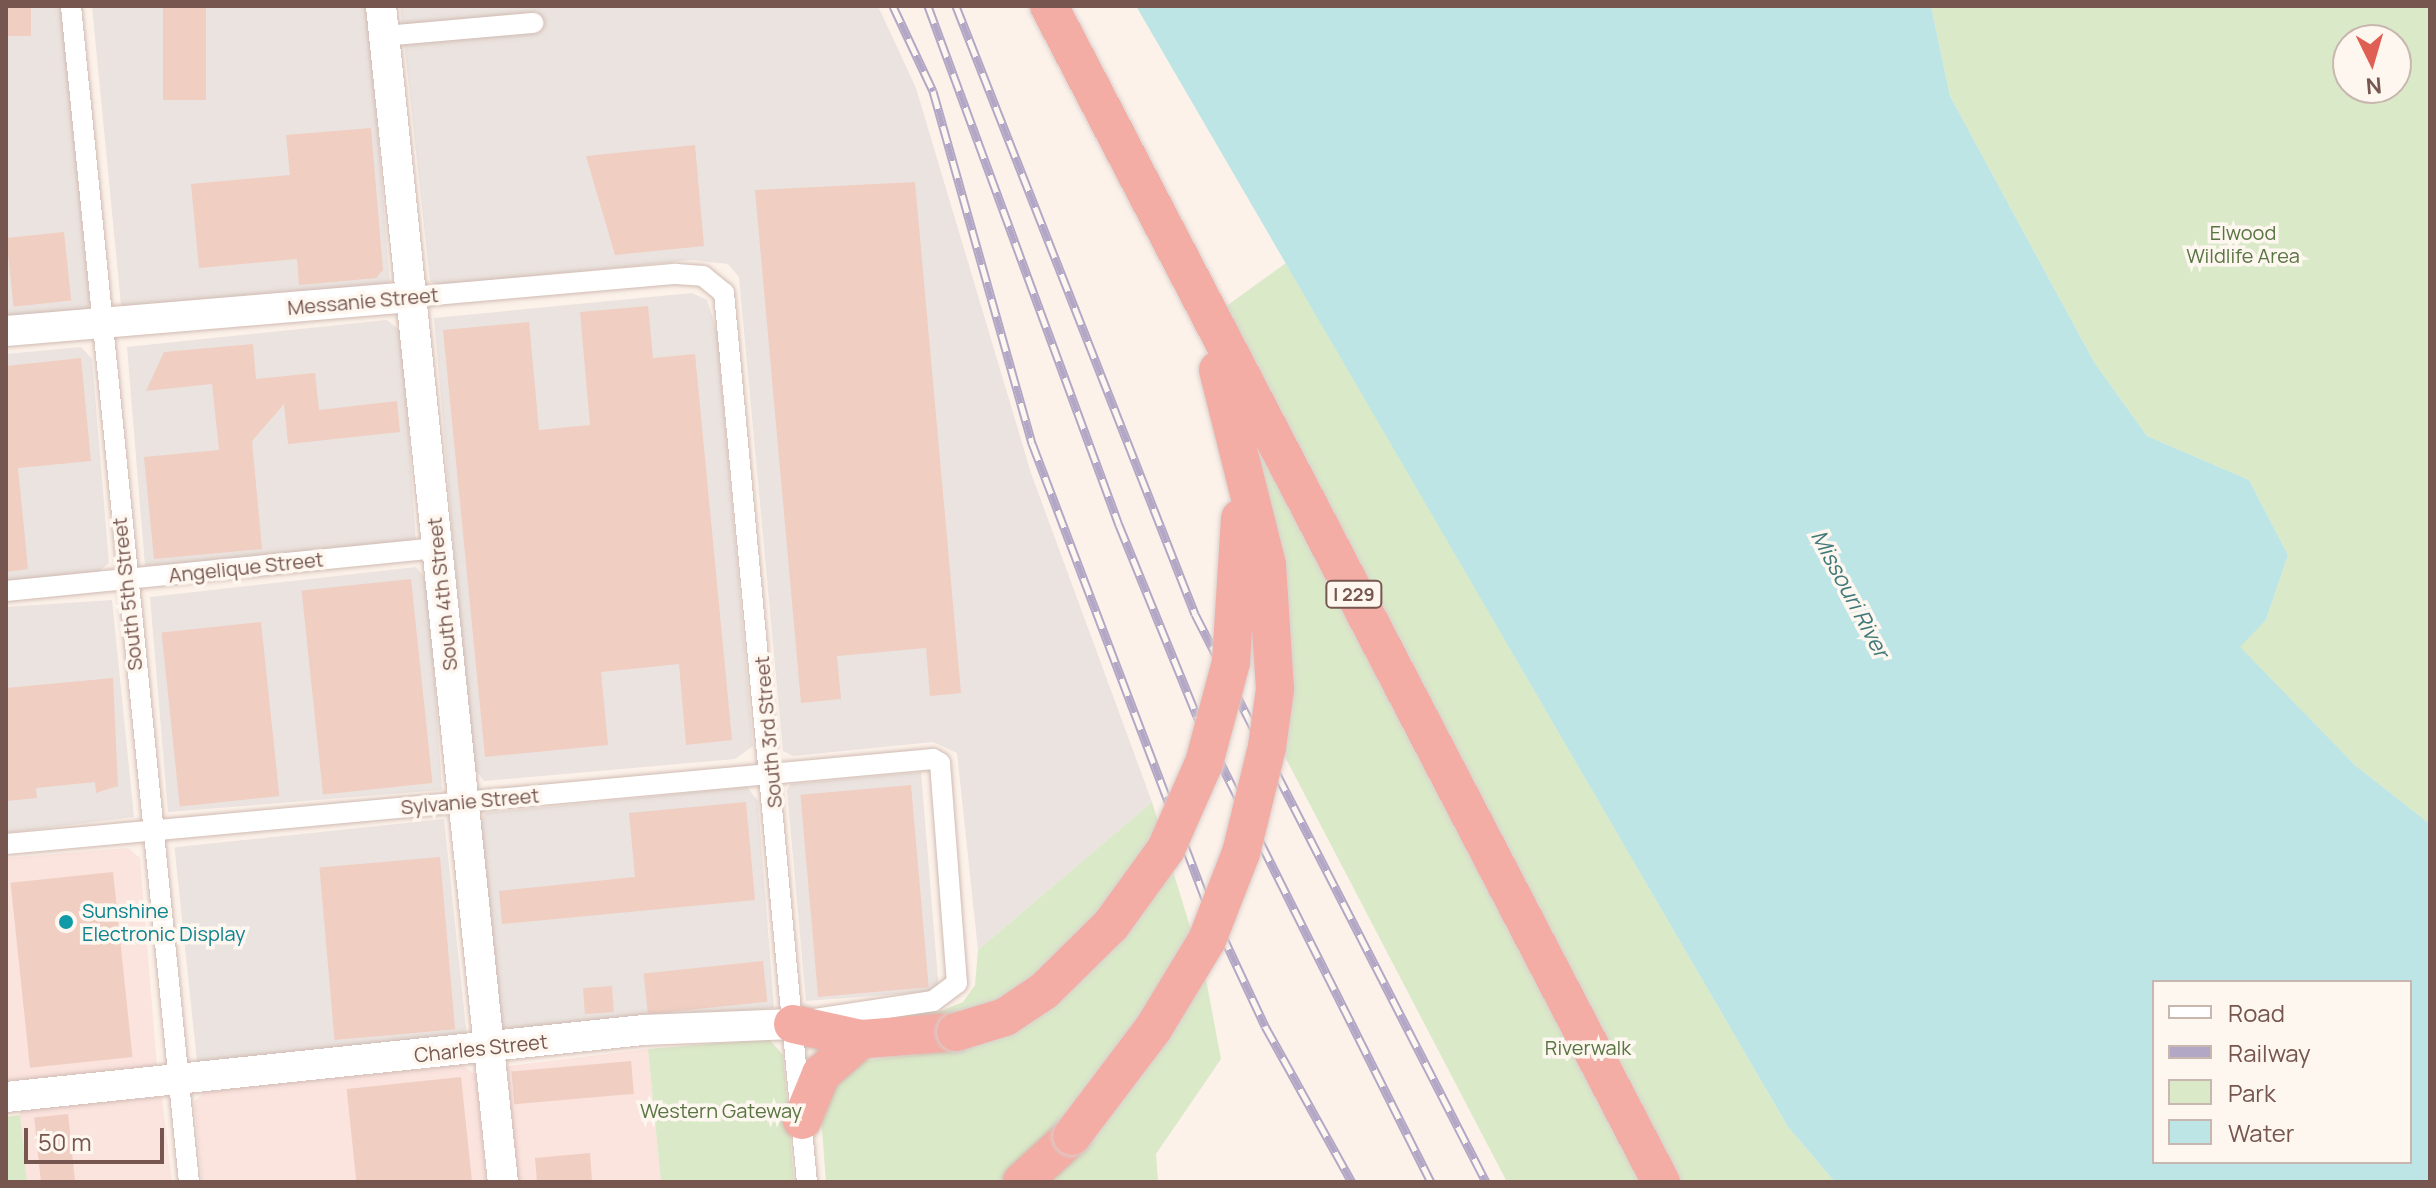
<!DOCTYPE html>
<style>
body{margin:0}
#map{position:relative;width:2436px;height:1188px;overflow:hidden;background:#fcf2ea;font-family:Manrope,sans-serif}
div>[style]{position:absolute}
[style*='--x']{left:calc(var(--x)*1px);top:calc(var(--y)*1px);width:calc(var(--w)*1px);rotate:calc(var(--a)*1deg)}
.commercial>*{inset:0;background:#fbe3de}
.industrial>*{inset:0;background:#ebe3df;transform-origin:0 0}
.green>*{inset:0;background:#dae9c8}
.water>*{inset:0;background:#bee5e5}
.building>*{inset:0;background:#f0cec2;transform-origin:0 0}
.roads{filter:drop-shadow(0 0 2px #d0bbb2) drop-shadow(0 0 2px #d0bbb2)}
.minor>*{height:20px;margin:-10px;padding:0 10px;transform-origin:10px;border-radius:10px;background:#fff}
.secondary>*{height:30px;margin:-15px;padding:0 15px;transform-origin:15px;border-radius:15px;background:#fff}
.motorway>*{height:38px;margin:-19px;padding:0 19px;transform-origin:19px;border-radius:19px;background:#f3ada4}
.rail>*{height:9px;margin-top:-4.5px;transform-origin:0;background:repeating-linear-gradient(90deg,#fef7f0 0 18px,#b3a7c6 0 36px);box-sizing:border-box;border-block:2px solid #b3a7c6}
.bridges{filter:drop-shadow(0 0 2px #d9d0cd) drop-shadow(0 0 2px #d9d0cd)}
.motorway-bridge>*{height:38px;margin:-19px;padding:0 19px;transform-origin:19px;border-radius:19px;background:#f3ada4}
.dots>*{width:22px;height:22px;translate:-50% -50%;box-sizing:border-box;border:4px solid #fef7f0;border-radius:50%}
span{translate:-50% -50%;white-space:nowrap;text-align:center;line-height:1.15;-webkit-text-stroke:7px #fef7f0;paint-order:stroke}
.shield-label span{padding:2px 6px;background:#fef7f0;border:2px solid;border-radius:6px;-webkit-text-stroke-width:0}
.shield-label{font-size:18px;color:#76564e;font-weight:700}
.park-label{font-size:20px;color:#597543}
.street-label{font-size:20px;color:#76564e}
.culture-label{font-size:20px;color:#0d838f}
.left{translate:0 -50%;text-align:left}
.water-label{font-size:22px;color:#41797a;font-style:italic}
.frame{position:absolute;inset:0;border:8px solid #76564e;pointer-events:none}
.legend{position:absolute;left:2152px;top:980px;width:260px;height:184px;box-sizing:border-box;background:#fef7f0;border:2px solid #c8b7af;margin:0;padding:10px 14px;list-style:none;font-size:24px;color:#76564e}
.legend li{display:flex;align-items:center;gap:16px;height:40px}
.legend b{width:40px;border:2px solid #c8b7af}
.north{position:absolute;left:2332px;top:24px;width:80px;height:80px;box-sizing:border-box;background:#fef7f0;border:2px solid #c8b7af;border-radius:50%;rotate:175deg;font-size:22px;font-weight:700;line-height:32px;text-align:center;color:#76564e}
.north::after{content:'';display:block;margin:auto;width:28px;height:36px;background:#e05f55;clip-path:polygon(50% 0,100% 100%,50% 72%,0 100%)}
.scale{position:absolute;left:24px;top:1128px;width:140px;height:36px;box-sizing:border-box;border:4px solid #76564e;border-top:0;padding-left:10px;font-size:24px;line-height:28px;white-space:nowrap;color:#76564e;-webkit-text-stroke:6px #fef7f0;paint-order:stroke}
</style>
<div id="map">
<div class="commercial">
<i style="clip-path:polygon(128px 848px,140px 858px,157px 1066px,6px 1083px,6px 858px)"></i>
<i style="clip-path:polygon(648px 1049px,661px 1182px,514px 1182px,507px 1066px)"></i>
<i style="clip-path:polygon(462px 1065px,476px 1075px,486px 1182px,202px 1182px,194px 1102px,205px 1091px)"></i>
<i style="clip-path:polygon(162px 1097px,172px 1182px,27px 1182px,19px 1108px)"></i>
</div>
<div class="industrial">
<i style="clip-path:polygon(6px 6px,61px 6px,90px 302px,87px 310px,6px 321px)"></i>
<i style="clip-path:polygon(92px 6px,368px 6px,390px 286px,130px 311px,121px 305px)"></i>
<i style="clip-path:polygon(400px 6px,878px 6px,916px 88px,1031px 473px,1152px 802px,978px 950px,957px 753px,933px 742px,793px 756px,783px 751px,739px 277px,728px 264px,692px 260px,438px 286px,430px 281px)"></i>
<i style="clip-path:polygon(692px 293px,707px 300px,717px 331px,753px 746px,735px 759px,484px 781px,472px 765px,434px 318px)"></i>
<i style="clip-path:polygon(387px 320px,402px 332px,416px 543px,145px 566px,127px 347px)"></i>
<i style="clip-path:polygon(81px 347px,92px 359px,109px 563px,97px 573px,6px 582px,6px 354px)"></i>
<i style="clip-path:polygon(416px 567px,428px 581px,442px 790px,168px 812px,150px 597px)"></i>
<i style="clip-path:polygon(112px 600px,134px 817px,6px 833px,6px 607px)"></i>
<i style="clip-path:polygon(921px 772px,939px 991px,806px 1001px,787px 790px,791px 784px)"></i>
<i style="clip-path:polygon(747px 787px,758px 801px,774px 1008px,500px 1032px,480px 823px,485px 813px)"></i>
<i style="left:444px;top:819px;width:219px;height:271px;rotate:84deg"></i>
</div>
<div class="green">
<i style="clip-path:polygon(evenodd,1931px 6px,2430px 6px,2430px 824px,2356px 766px,2239px 647px,2266px 620px,2288px 555px,2249px 480px,2147px 436px,2094px 362px,1950px 96px,1931px 6px,2348px 40px,2396px 40px,2396px 88px,2348px 88px,2348px 40px)"></i>
<i style="clip-path:polygon(1286px 263px,1788px 1127px,1835px 1182px,1507px 1182px,1283px 753px,1221px 310px)"></i>
<i style="clip-path:polygon(1152px 802px,1206px 979px,1221px 1059px,1156px 1154px,1158px 1182px,1048px 1182px,1052px 1135px,999px 1182px,826px 1182px,821px 1116px,832px 1077px,862px 1061px,951px 1051px,821px 1022px,938px 1012px,963px 1002px,975px 985px,978px 950px)"></i>
<i style="clip-path:polygon(769px 1039px,783px 1055px,794px 1182px,661px 1182px,648px 1049px)"></i>
<i style="clip-path:polygon(20px 1115px,27px 1182px,6px 1182px,6px 1117px)"></i>
</div>
<div class="water">
<i style="clip-path:polygon(evenodd,1136px 6px,1931px 6px,1950px 96px,2094px 362px,2147px 436px,2249px 480px,2288px 555px,2266px 620px,2240px 647px,2356px 766px,2430px 824px,2430px 1182px,1835px 1182px,1788px 1127px,1136px 6px,2154px 982px,2410px 982px,2410px 1162px,2154px 1162px,2154px 982px)"></i>
</div>
<div class="building">
<i style="left:6px;top:6px;width:25px;height:30px"></i>
<i style="left:163px;top:6px;width:43px;height:94px"></i>
<i style="clip-path:polygon(371px 128px,383px 270px,376px 278px,299px 285px,297px 259px,199px 268px,191px 184px,290px 175px,286px 135px)"></i>
<i style="clip-path:polygon(695px 145px,704px 246px,615px 255px,586px 156px)"></i>
<i style="clip-path:polygon(915px 182px,961px 693px,930px 696px,926px 648px,837px 656px,841px 699px,801px 703px,755px 190px)"></i>
<i style="left:64px;top:232px;width:69px;height:58px;rotate:84deg"></i>
<i style="clip-path:polygon(648px 306px,653px 358px,695px 354px,732px 740px,686px 745px,679px 664px,601px 672px,608px 745px,485px 757px,443px 330px,529px 322px,539px 430px,590px 425px,580px 312px)"></i>
<i style="clip-path:polygon(253px 344px,256px 379px,315px 373px,319px 410px,397px 401px,400px 432px,288px 444px,284px 404px,252px 441px,262px 549px,154px 559px,144px 457px,219px 450px,212px 384px,146px 391px,164px 352px)"></i>
<i style="clip-path:polygon(81px 358px,91px 461px,18px 468px,28px 569px,6px 572px,6px 366px)"></i>
<i style="left:411px;top:579px;width:205px;height:110px;rotate:84deg"></i>
<i style="left:261px;top:622px;width:175px;height:100px;rotate:84deg"></i>
<i style="clip-path:polygon(113px 678px,118px 786px,96px 793px,95px 782px,36px 788px,37px 798px,6px 801px,6px 688px)"></i>
<i style="left:911px;top:785px;width:203px;height:111px;rotate:85deg"></i>
<i style="clip-path:polygon(746px 802px,755px 900px,502px 924px,499px 891px,635px 877px,629px 813px)"></i>
<i style="left:440px;top:857px;width:173px;height:121px;rotate:85deg"></i>
<i style="left:113px;top:872px;width:186px;height:103px;rotate:84deg"></i>
<i style="left:763px;top:961px;width:41px;height:120px;rotate:84deg"></i>
<i style="left:612px;top:986px;width:26px;height:29px;rotate:86deg"></i>
<i style="left:631px;top:1061px;width:33px;height:120px;rotate:85deg"></i>
<i style="left:461px;top:1077px;width:106px;height:115px;rotate:84deg"></i>
<i style="left:68px;top:1114px;width:68px;height:34px;rotate:84deg"></i>
<i style="clip-path:polygon(590px 1153px,592px 1182px,537px 1182px,535px 1158px)"></i>
</div>
<div class="roads">
<div class="minor">
<i style="--x:71;--y:6;--w:1182;--a:84.27"></i>
<i style="--x:384;--y:36;--w:150;--a:-5"></i>
<i style="--x:411;--y:297;--w:266;--a:-5"></i>
<i style="--x:676;--y:274;--w:27;--a:4"></i>
<i style="--x:703;--y:276;--w:27;--a:39"></i>
<i style="--x:724;--y:293;--w:893;--a:84.67"></i>
<i style="--x:6;--y:591;--w:433;--a:-5.7"></i>
<i style="--x:6;--y:844;--w:931;--a:-5.24"></i>
<i style="--x:933;--y:759;--w:8;--a:30"></i>
<i style="--x:940;--y:763;--w:221;--a:85.6"></i>
<i style="--x:957;--y:983;--w:30;--a:143"></i>
<i style="--x:933;--y:1001;--w:134;--a:171.4"></i>
</div>
<div class="secondary">
<i style="--x:381;--y:6;--w:1182;--a:84.08"></i>
<i style="--x:6;--y:331;--w:406;--a:-4.8"></i>
<i style="--x:6;--y:1097;--w:641;--a:-6"></i>
<i style="--x:643;--y:1030;--w:150;--a:-2.3"></i>
</div>
<div class="motorway">
<i style="--x:793;--y:1024;--w:70;--a:12.4"></i>
<i style="--x:861;--y:1039;--w:95;--a:-4.2"></i>
<i style="--x:802;--y:1120;--w:50;--a:-67.6"></i>
<i style="--x:821;--y:1074;--w:53;--a:-41.2"></i>
<i style="--x:1022;--y:1182;--w:68;--a:-42.6"></i>
</div>
</div>
<div class="rail">
<i style="--x:893;--y:6;--w:94;--a:64.8"></i>
<i style="--x:933;--y:91;--w:366;--a:74.3"></i>
<i style="--x:1032;--y:443;--w:489;--a:69.2"></i>
<i style="--x:1206;--y:900;--w:139;--a:64.9"></i>
<i style="--x:1265;--y:1026;--w:179;--a:60.9"></i>
<i style="--x:928;--y:6;--w:553;--a:69.8"></i>
<i style="--x:1119;--y:525;--w:206;--a:67.8"></i>
<i style="--x:1197;--y:716;--w:521;--a:63.34"></i>
<i style="--x:956;--y:6;--w:653;--a:68.54"></i>
<i style="--x:1195;--y:614;--w:638;--a:62.87"></i>
</div>
<div class="bridges">
<div class="motorway-bridge">
<i style="--x:1049;--y:6;--w:1326;--a:62.51"></i>
<i style="--x:956;--y:1032;--w:51;--a:-17"></i>
<i style="--x:1005;--y:1017;--w:47;--a:-33.7"></i>
<i style="--x:1044;--y:991;--w:94;--a:-44.6"></i>
<i style="--x:1111;--y:925;--w:94;--a:-54.1"></i>
<i style="--x:1166;--y:849;--w:94;--a:-66.2"></i>
<i style="--x:1204;--y:763;--w:105;--a:-75"></i>
<i style="--x:1231;--y:662;--w:144;--a:-86.4"></i>
<i style="--x:1072;--y:1136;--w:134;--a:-52.9"></i>
<i style="--x:1153;--y:1029;--w:104;--a:-58.8"></i>
<i style="--x:1207;--y:940;--w:93;--a:-68.7"></i>
<i style="--x:1241;--y:853;--w:109;--a:-76.2"></i>
<i style="--x:1267;--y:747;--w:59;--a:-82.1"></i>
<i style="--x:1275;--y:689;--w:124;--a:-93.7"></i>
<i style="--x:1267;--y:565;--w:201;--a:-104.1"></i>
</div>
</div>
<div class="dots">
<i style="left:66px;top:922px;background:#0f9aa8"></i>
</div>
<div class="shield-label">
<span style="left:1354px;top:594px">I 229</span>
</div>
<div class="park-label">
<span style="left:2243px;top:244px">Elwood<br>Wildlife Area</span>
<span style="left:1588px;top:1047px">Riverwalk</span>
<span style="left:721px;top:1110px">Western Gateway</span>
</div>
<div class="street-label">
<span style="left:363px;top:301px;rotate:-5deg">Messanie Street</span>
<span style="left:246px;top:567px;rotate:-6deg">Angelique Street</span>
<span style="left:127px;top:594px;rotate:-96deg">South 5th Street</span>
<span style="left:442px;top:594px;rotate:-96deg">South 4th Street</span>
<span style="left:768px;top:732px;rotate:-95deg">South 3rd Street</span>
<span style="left:470px;top:801px;rotate:-5deg">Sylvanie Street</span>
<span style="left:481px;top:1048px;rotate:-6deg">Charles Street</span>
</div>
<div class="culture-label">
<span class="left" style="left:82px;top:922px">Sunshine<br>Electronic Display</span>
</div>
<div class="water-label">
<span style="left:1850px;top:594px;rotate:62deg">Missouri River</span>
</div>
<div class="frame"></div>
<ul class="legend">
<li><b style="height:10px;background:#fff"></b>Road</li>
<li><b style="height:10px;background:#b3a7c6"></b>Railway</li>
<li><b style="height:22px;background:#dae9c8"></b>Park</li>
<li><b style="height:22px;background:#bee5e5"></b>Water</li>
</ul>
<div class="north">N</div>
<div class="scale">50 m</div>
</div>
